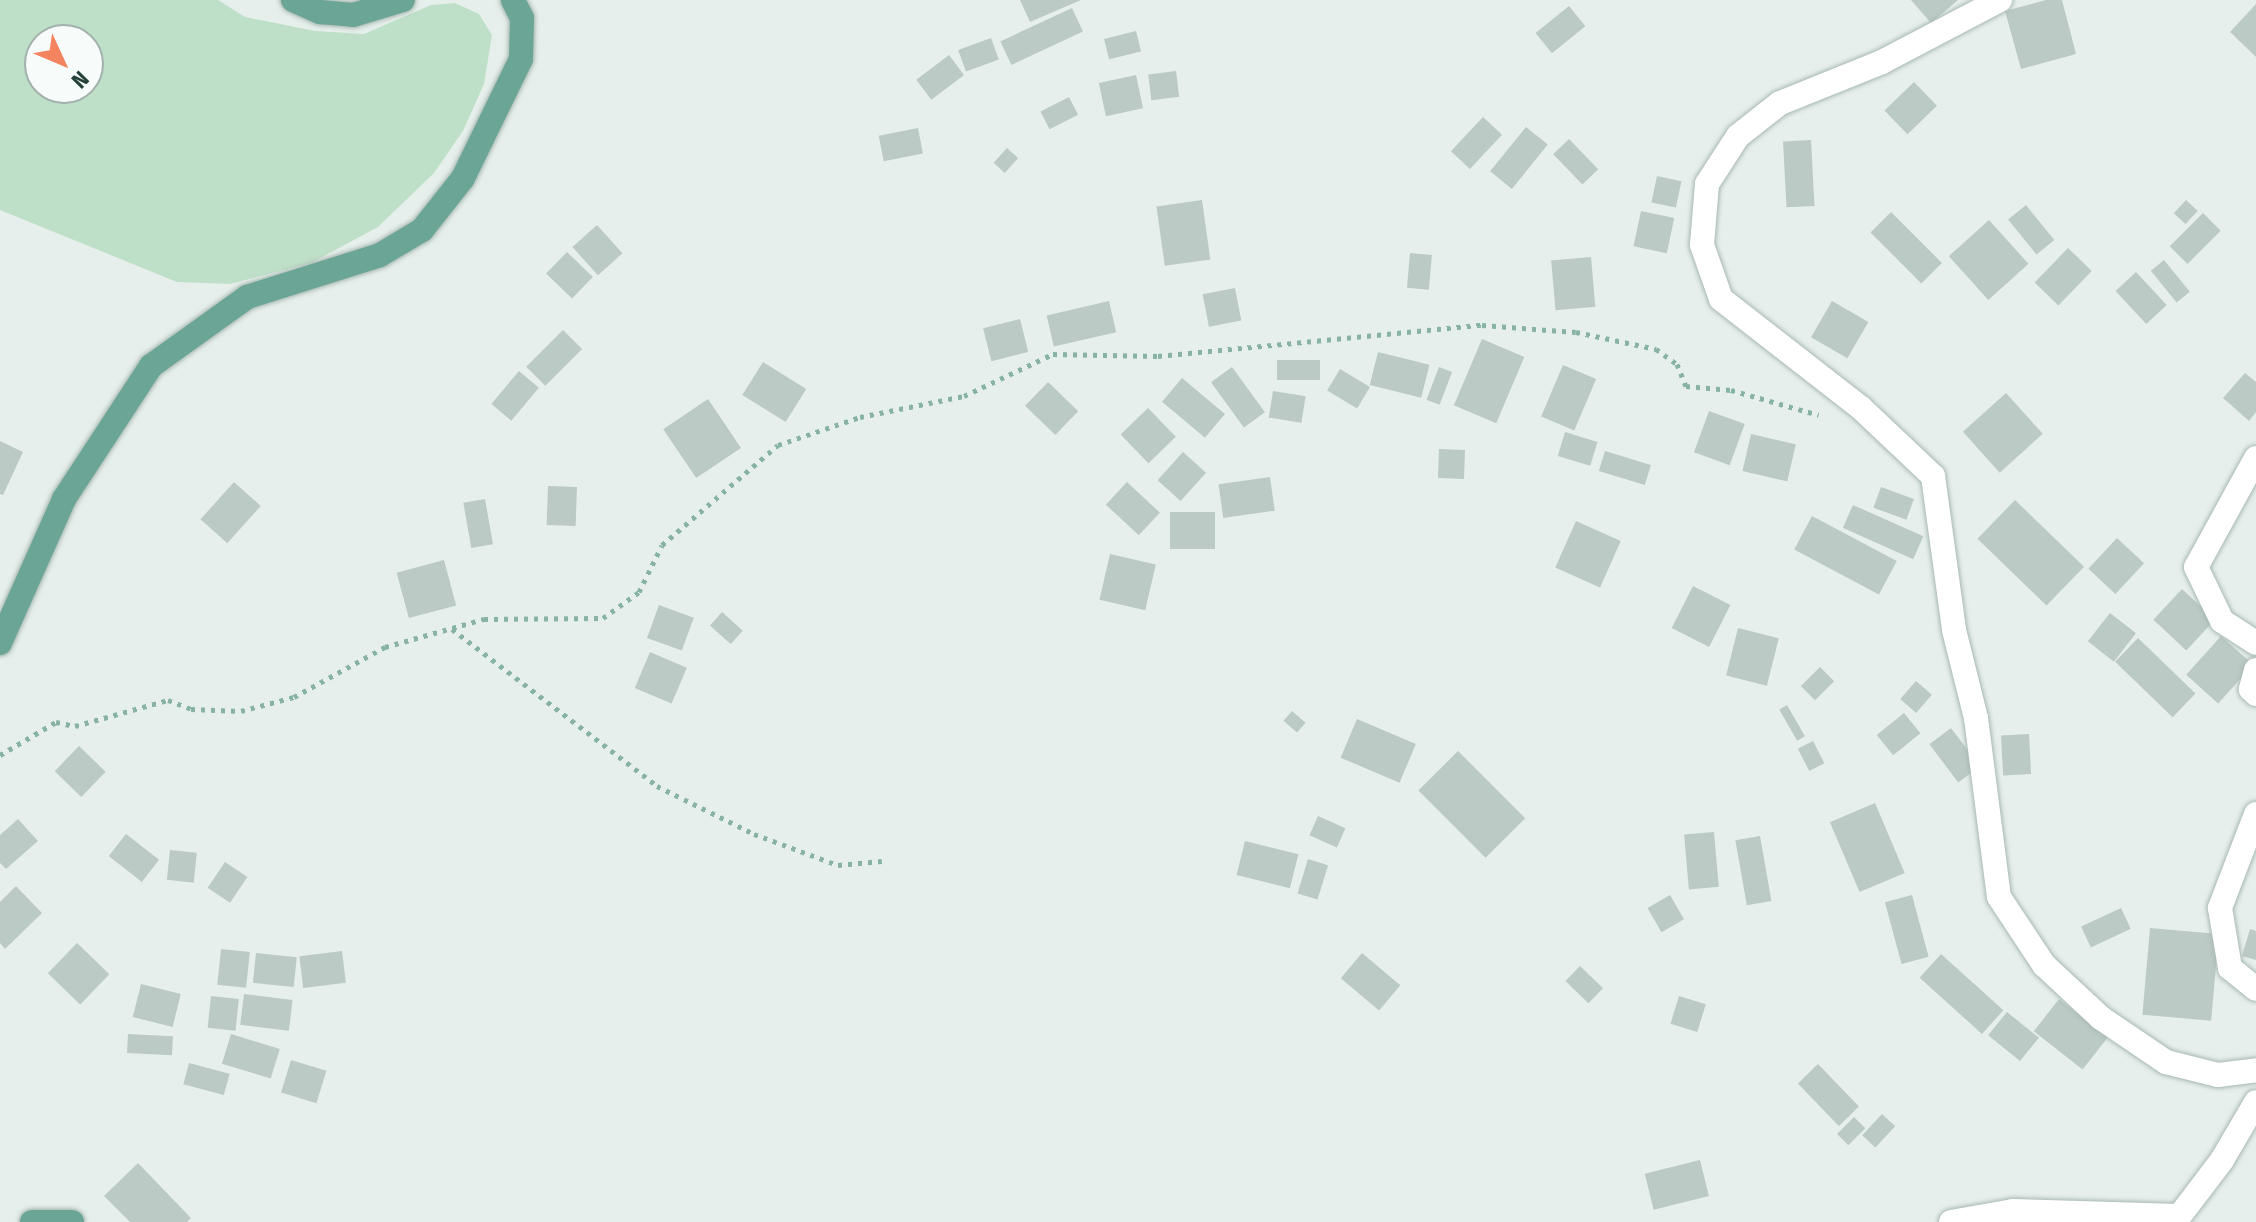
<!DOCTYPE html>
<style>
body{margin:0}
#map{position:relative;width:2256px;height:1222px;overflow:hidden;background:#e6efeb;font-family:"Fira Sans Condensed",sans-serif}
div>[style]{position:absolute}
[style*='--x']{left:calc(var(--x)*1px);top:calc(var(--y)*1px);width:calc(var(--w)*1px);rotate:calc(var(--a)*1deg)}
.green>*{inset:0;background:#bfe0c8}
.building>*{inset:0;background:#bbcac4;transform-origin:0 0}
.path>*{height:5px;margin-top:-2.5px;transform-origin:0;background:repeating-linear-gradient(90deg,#86b3a5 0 4px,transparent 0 10px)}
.roads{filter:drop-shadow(0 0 2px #a8b8b2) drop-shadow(0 0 2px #a8b8b2)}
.minor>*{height:24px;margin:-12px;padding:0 12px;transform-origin:12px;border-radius:12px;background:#fff}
.major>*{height:24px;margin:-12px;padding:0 12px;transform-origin:12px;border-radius:12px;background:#6aa596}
span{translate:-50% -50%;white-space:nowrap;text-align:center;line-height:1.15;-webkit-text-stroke:6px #f7fbf9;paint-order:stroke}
.north{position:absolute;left:24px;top:24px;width:80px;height:80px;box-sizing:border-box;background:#f7fbf9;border:2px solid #a3b1ad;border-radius:50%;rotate:134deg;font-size:22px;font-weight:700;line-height:32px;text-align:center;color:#24423a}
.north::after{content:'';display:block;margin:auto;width:28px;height:36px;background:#f4845f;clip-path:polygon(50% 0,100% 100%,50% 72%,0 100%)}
</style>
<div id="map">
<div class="green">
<i style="clip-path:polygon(evenodd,0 0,218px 0,245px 17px,315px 31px,364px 34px,431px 5px,455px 3px,479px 14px,492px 35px,484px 84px,463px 131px,434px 173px,378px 227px,311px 263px,230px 284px,177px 282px,0 210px,0 0,40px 40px,88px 40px,88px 88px,40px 88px,40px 40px)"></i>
</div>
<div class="building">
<i style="clip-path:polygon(1020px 0,1081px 0,1030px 22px)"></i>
<i style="clip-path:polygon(1911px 0,1958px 0,1931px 23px)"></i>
<i style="clip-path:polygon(2046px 0,2062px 0,2076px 54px,2021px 69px,2005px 11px)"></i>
<i style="clip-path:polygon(2256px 4px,2256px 57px,2230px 32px)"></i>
<i style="left:1569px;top:6px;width:26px;height:43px;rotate:51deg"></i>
<i style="left:1072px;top:8px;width:26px;height:79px;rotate:65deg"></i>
<i style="left:1136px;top:31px;width:21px;height:33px;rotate:76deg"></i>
<i style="left:991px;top:38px;width:23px;height:35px;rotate:70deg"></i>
<i style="left:949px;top:55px;width:25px;height:41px;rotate:53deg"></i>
<i style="left:1176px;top:71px;width:26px;height:28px;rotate:83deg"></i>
<i style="left:1136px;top:75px;width:34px;height:38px;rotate:78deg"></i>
<i style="left:1914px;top:82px;width:33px;height:41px;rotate:46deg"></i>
<i style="left:1069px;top:97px;width:20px;height:32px;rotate:63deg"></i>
<i style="left:1483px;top:117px;width:26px;height:47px;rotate:43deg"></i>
<i style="left:1526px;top:127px;width:28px;height:57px;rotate:39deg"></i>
<i style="left:918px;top:128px;width:26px;height:40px;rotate:79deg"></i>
<i style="left:1569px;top:139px;width:42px;height:22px;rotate:46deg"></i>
<i style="left:1811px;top:140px;width:66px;height:28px;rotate:87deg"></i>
<i style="left:1007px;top:148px;width:15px;height:20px;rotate:42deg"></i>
<i style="left:1657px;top:176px;width:25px;height:27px;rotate:12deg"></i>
<i style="left:1202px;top:200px;width:60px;height:46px;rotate:82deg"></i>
<i style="left:2186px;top:200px;width:16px;height:18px;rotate:43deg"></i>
<i style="left:2026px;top:205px;width:45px;height:23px;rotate:51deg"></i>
<i style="left:1641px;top:211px;width:34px;height:36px;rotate:12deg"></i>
<i style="left:1891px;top:212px;width:72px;height:29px;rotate:45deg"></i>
<i style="left:2203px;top:213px;width:25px;height:47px;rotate:45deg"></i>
<i style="left:1989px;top:220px;width:59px;height:54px;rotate:48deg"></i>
<i style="left:597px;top:225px;width:38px;height:33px;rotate:48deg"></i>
<i style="left:2068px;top:248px;width:33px;height:48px;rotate:44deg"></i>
<i style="left:567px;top:252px;width:36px;height:30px;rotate:44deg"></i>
<i style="left:1410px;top:253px;width:22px;height:35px;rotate:5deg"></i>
<i style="left:1591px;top:257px;width:50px;height:40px;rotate:85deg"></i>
<i style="left:2164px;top:260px;width:41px;height:17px;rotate:51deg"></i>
<i style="left:2136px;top:272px;width:45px;height:28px;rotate:47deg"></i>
<i style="left:1235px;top:288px;width:33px;height:33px;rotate:79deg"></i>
<i style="left:1109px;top:301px;width:32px;height:64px;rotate:77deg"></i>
<i style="left:1832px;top:301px;width:42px;height:42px;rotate:30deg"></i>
<i style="left:1020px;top:319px;width:34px;height:38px;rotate:76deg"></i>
<i style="left:563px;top:330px;width:27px;height:52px;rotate:45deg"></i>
<i style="left:1482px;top:339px;width:46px;height:72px;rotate:23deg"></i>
<i style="left:1378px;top:352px;width:53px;height:34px;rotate:14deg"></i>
<i style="left:1277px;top:360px;width:43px;height:20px"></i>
<i style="left:763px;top:362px;width:51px;height:39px;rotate:32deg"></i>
<i style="left:1563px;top:365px;width:36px;height:56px;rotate:23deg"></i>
<i style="left:1232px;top:367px;width:56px;height:26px;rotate:54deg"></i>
<i style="left:1439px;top:367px;width:14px;height:35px;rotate:21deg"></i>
<i style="left:1340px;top:369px;width:35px;height:25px;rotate:31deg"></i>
<i style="left:519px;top:371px;width:26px;height:43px;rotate:40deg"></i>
<i style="clip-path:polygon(2245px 373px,2256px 382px,2256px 412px,2249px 421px,2223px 398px)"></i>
<i style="left:1182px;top:378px;width:56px;height:31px;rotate:40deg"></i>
<i style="left:1048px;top:382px;width:42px;height:33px;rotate:44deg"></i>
<i style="left:1273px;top:391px;width:33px;height:27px;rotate:9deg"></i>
<i style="left:2006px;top:393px;width:55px;height:58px;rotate:48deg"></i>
<i style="left:708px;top:399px;width:59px;height:54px;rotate:56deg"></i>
<i style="left:1148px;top:408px;width:40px;height:38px;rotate:46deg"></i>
<i style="left:1709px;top:411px;width:38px;height:44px;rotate:20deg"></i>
<i style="left:1565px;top:432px;width:34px;height:25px;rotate:17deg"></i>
<i style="left:1751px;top:434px;width:46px;height:38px;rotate:13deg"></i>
<i style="clip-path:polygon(0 441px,23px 452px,3px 495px,0 494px)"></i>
<i style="left:1439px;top:449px;width:26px;height:29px;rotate:2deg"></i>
<i style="left:1605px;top:451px;width:48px;height:21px;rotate:17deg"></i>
<i style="left:1183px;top:452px;width:31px;height:38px;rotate:42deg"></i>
<i style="left:1270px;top:477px;width:34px;height:52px;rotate:82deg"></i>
<i style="left:234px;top:482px;width:36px;height:50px;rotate:42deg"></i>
<i style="left:1127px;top:482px;width:45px;height:31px;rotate:43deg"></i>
<i style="left:548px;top:486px;width:29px;height:39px;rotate:2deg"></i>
<i style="left:1881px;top:487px;width:35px;height:22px;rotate:20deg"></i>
<i style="left:485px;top:499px;width:46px;height:22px;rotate:80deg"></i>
<i style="left:2015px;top:500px;width:96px;height:54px;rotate:44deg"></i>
<i style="left:1853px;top:505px;width:77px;height:25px;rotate:24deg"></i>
<i style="left:1215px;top:512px;width:37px;height:45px;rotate:90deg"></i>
<i style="left:1812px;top:516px;width:96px;height:38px;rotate:28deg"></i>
<i style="left:1576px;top:521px;width:49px;height:51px;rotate:24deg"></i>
<i style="left:2117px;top:538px;width:37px;height:42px;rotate:43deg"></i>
<i style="left:1110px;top:554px;width:47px;height:47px;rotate:13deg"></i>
<i style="left:444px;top:560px;width:47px;height:49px;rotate:75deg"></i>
<i style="left:1693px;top:586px;width:42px;height:47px;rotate:27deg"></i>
<i style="left:2182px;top:589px;width:45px;height:42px;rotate:43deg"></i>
<i style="left:659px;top:605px;width:37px;height:35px;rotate:20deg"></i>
<i style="left:722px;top:612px;width:28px;height:18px;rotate:42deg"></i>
<i style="left:2110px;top:613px;width:33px;height:36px;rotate:38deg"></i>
<i style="left:1738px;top:628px;width:42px;height:49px;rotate:14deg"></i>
<i style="left:2221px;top:636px;width:43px;height:52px;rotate:42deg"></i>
<i style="left:2138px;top:638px;width:80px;height:33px;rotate:44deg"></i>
<i style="left:650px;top:652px;width:40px;height:39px;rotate:23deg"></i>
<i style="left:1820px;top:667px;width:20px;height:27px;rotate:45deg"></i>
<i style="left:1916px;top:681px;width:21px;height:24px;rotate:41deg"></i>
<i style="left:1787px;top:705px;width:36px;height:9px;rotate:60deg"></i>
<i style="left:1292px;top:711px;width:18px;height:13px;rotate:41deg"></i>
<i style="left:1904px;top:713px;width:26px;height:35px;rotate:51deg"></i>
<i style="left:1357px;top:719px;width:64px;height:42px;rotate:23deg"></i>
<i style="left:1951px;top:728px;width:48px;height:27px;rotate:53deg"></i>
<i style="left:2029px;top:734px;width:40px;height:28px;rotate:87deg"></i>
<i style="left:1813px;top:741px;width:25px;height:17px;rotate:63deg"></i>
<i style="left:79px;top:746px;width:37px;height:35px;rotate:44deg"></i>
<i style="left:1458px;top:751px;width:95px;height:56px;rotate:45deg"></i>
<i style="left:1875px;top:803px;width:76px;height:49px;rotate:67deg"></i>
<i style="left:1318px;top:816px;width:30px;height:21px;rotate:24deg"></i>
<i style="clip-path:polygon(18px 819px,38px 841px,6px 869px,0 863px,0 835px)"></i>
<i style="left:1714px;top:832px;width:55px;height:30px;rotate:85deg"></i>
<i style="left:126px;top:834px;width:42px;height:28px;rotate:38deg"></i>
<i style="left:1760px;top:836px;width:66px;height:25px;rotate:80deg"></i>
<i style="left:1245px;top:841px;width:55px;height:35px;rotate:14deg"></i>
<i style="left:170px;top:850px;width:27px;height:30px;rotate:6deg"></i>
<i style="left:1308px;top:859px;width:21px;height:36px;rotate:17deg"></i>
<i style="left:225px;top:862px;width:27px;height:31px;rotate:34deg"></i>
<i style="clip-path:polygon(16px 886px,42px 913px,5px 949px,0 943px,0 902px)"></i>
<i style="left:1670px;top:895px;width:28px;height:26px;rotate:60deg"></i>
<i style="left:1912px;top:895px;width:64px;height:28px;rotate:75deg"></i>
<i style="left:2121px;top:908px;width:23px;height:44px;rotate:65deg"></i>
<i style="left:2150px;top:928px;width:69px;height:87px;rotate:5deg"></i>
<i style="clip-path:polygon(2250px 929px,2256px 931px,2256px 960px,2242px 956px)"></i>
<i style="left:77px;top:943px;width:45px;height:42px;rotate:44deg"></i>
<i style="left:221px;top:949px;width:29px;height:36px;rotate:6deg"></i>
<i style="left:342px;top:951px;width:32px;height:43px;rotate:83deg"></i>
<i style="left:256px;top:953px;width:41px;height:30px;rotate:6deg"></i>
<i style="left:1362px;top:953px;width:50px;height:33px;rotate:40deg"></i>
<i style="left:1941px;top:954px;width:84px;height:32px;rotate:42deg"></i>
<i style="left:1580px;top:966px;width:32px;height:21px;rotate:44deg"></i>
<i style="left:141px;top:984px;width:41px;height:34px;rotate:14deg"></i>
<i style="left:244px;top:994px;width:49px;height:31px;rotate:7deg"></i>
<i style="left:211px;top:996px;width:28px;height:32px;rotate:6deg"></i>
<i style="left:1679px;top:996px;width:28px;height:29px;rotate:17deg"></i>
<i style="left:2059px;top:999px;width:62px;height:41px;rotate:38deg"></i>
<i style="left:2007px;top:1012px;width:41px;height:30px;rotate:39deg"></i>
<i style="left:128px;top:1034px;width:45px;height:19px;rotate:3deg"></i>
<i style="left:231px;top:1034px;width:51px;height:31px;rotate:17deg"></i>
<i style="left:291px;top:1060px;width:37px;height:34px;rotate:17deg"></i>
<i style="left:189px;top:1063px;width:42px;height:22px;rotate:15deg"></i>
<i style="left:1818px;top:1064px;width:59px;height:28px;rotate:46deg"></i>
<i style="left:1882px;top:1114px;width:18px;height:29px;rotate:43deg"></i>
<i style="left:1854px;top:1117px;width:16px;height:24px;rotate:45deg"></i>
<i style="left:1700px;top:1160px;width:37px;height:57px;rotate:76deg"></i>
<i style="clip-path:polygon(138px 1163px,191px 1218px,187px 1222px,130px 1222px,104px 1196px)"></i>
</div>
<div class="path">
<i style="--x:452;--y:629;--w:258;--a:37.4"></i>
<i style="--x:657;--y:786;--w:108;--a:26.3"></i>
<i style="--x:754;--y:834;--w:90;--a:20.3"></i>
<i style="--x:838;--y:865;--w:44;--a:-5.2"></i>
<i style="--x:0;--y:755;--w:65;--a:-30.5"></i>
<i style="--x:56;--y:722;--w:19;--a:12"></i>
<i style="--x:75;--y:726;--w:97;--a:-15.6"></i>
<i style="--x:168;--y:700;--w:25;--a:21"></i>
<i style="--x:191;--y:709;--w:50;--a:2.3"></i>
<i style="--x:241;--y:711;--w:55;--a:-14.8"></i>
<i style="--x:294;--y:697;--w:104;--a:-28.8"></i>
<i style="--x:385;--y:647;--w:103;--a:-15.8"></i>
<i style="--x:484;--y:619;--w:119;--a:-0.5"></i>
<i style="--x:603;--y:618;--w:44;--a:-35.8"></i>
<i style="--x:639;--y:592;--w:52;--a:-63.9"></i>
<i style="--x:662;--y:545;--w:153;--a:-40.8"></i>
<i style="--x:778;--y:445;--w:87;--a:-18.9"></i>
<i style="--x:860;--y:417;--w:106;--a:-11.4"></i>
<i style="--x:964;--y:396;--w:98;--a:-25.3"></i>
<i style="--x:1053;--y:354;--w:105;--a:1.1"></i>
<i style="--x:1158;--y:356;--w:325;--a:-5.5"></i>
<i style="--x:1482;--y:325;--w:94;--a:4.3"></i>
<i style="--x:1576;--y:332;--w:82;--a:12"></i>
<i style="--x:1656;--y:349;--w:26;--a:36"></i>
<i style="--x:1677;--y:364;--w:24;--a:68"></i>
<i style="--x:1686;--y:386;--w:45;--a:5.1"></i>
<i style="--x:1731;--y:390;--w:91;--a:15.9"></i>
</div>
<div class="roads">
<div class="minor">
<i style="--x:2000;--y:0;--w:133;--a:152.3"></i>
<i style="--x:1882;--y:62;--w:110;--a:158.1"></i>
<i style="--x:1780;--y:103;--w:53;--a:141.8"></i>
<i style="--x:1738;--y:136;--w:57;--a:122.9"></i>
<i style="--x:1707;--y:184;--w:61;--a:94.7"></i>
<i style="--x:1702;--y:245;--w:57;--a:70.6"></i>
<i style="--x:1721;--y:299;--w:177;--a:37.9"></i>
<i style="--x:1861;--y:408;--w:99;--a:43.4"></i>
<i style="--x:1933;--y:476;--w:155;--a:82.2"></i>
<i style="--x:1954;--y:630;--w:91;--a:76"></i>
<i style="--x:1976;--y:718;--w:180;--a:82.7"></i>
<i style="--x:1999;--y:897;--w:82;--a:56.5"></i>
<i style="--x:2044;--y:965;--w:78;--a:42.9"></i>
<i style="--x:2101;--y:1018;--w:78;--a:34.1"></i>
<i style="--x:2166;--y:1062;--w:54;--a:14"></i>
<i style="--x:2218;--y:1075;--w:38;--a:-7"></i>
<i style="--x:2256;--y:458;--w:124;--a:118.8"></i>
<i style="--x:2196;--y:567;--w:60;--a:64.3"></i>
<i style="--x:2222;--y:621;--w:40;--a:32.9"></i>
<i style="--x:2256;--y:670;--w:20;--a:105"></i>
<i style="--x:2251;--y:689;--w:7;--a:45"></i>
<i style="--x:2256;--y:814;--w:101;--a:111"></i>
<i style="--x:2220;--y:908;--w:61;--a:80.5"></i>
<i style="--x:2230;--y:968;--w:33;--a:39"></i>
<i style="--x:1951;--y:1222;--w:63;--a:-10.1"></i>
<i style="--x:2013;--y:1211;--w:166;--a:1.7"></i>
<i style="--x:2175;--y:1222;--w:78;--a:-52.8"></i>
<i style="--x:2222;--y:1160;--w:67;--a:-59.6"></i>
</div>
<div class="major">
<i style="--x:293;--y:0;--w:30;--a:24"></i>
<i style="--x:320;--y:12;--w:33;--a:5"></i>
<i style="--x:353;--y:15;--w:52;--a:-16.7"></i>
<i style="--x:0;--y:643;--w:158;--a:-66"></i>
<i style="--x:64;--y:499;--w:159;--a:-56.8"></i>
<i style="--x:151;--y:366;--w:118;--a:-35.7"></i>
<i style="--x:247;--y:297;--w:139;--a:-17.5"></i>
<i style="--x:380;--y:255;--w:49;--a:-30.8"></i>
<i style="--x:422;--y:230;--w:66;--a:-51.7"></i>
<i style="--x:463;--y:178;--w:132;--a:-64"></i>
<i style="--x:521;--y:59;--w:41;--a:-88.6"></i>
<i style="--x:522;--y:18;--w:20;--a:-117"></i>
<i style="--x:32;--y:1222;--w:40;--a:0"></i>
</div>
</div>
<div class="north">N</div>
</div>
